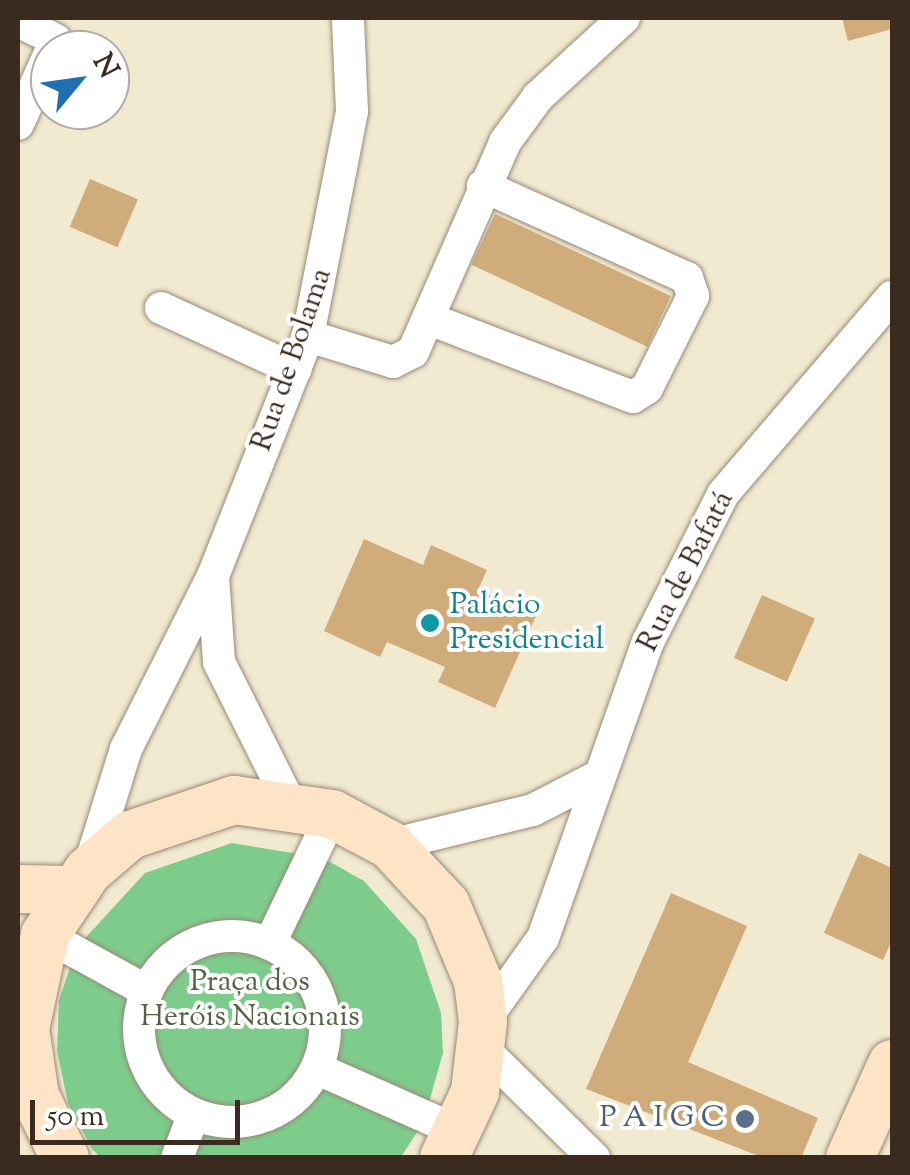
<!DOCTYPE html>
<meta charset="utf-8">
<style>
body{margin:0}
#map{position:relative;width:910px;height:1175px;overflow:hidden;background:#f1e9d0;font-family:"Sorts Mill Goudy",serif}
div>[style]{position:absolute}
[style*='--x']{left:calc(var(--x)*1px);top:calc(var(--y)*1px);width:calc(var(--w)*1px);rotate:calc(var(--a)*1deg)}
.green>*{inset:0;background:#7ecc8c}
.building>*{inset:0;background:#d1ac7b;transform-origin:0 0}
.roads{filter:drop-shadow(0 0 2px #968a77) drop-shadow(0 0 2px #968a77)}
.street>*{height:32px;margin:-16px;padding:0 16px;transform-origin:16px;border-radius:16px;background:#fff}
.street>.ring{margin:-16px;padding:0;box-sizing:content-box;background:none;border:32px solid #fff;border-radius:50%}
.secondary>*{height:48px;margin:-24px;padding:0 24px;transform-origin:24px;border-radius:24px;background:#fee4c6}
.dots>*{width:28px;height:28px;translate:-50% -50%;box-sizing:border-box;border:5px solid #fff;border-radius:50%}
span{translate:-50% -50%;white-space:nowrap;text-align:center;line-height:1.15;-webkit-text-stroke:8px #fff;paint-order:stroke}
.street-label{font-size:30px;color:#3b2a1e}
.culture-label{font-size:30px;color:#0d838f}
.left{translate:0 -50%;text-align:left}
.park-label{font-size:30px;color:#526344}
.service-label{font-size:30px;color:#4e5e75}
.right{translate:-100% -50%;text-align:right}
.frame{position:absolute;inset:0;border:20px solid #3b2a1e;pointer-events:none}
.north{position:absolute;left:30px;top:30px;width:100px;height:100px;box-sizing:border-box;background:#fff;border:2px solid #b1aaa5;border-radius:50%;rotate:61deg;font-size:28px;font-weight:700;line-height:40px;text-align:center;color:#3b2a1e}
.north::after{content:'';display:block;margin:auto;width:35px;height:45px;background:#1f6fb2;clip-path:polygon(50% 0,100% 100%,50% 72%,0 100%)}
.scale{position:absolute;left:30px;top:1100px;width:210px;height:45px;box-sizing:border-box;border:5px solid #3b2a1e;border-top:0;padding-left:12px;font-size:30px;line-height:35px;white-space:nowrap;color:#3b2a1e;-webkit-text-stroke:8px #fff;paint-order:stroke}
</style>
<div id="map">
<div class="green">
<i style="clip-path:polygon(232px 843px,323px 858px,364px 881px,416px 939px,441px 1013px,443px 1053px,423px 1123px,401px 1157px,100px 1157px,92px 1149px,68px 1103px,57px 1051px,59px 1000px,77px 947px,145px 873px)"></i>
</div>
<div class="building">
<i style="clip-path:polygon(842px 18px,892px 18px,892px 29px,848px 41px)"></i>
<i style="left:90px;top:179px;width:52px;height:52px;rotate:23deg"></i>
<i style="left:495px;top:214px;width:194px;height:56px;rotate:25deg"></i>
<i style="clip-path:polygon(364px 539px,423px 565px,431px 545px,487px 570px,478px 590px,536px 616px,495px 708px,438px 682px,445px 667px,387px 642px,380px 657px,324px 631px)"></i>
<i style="left:762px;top:595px;width:58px;height:69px;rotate:24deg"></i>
<i style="clip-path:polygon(859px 853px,892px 868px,892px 940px,883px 960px,824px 933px)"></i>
<i style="clip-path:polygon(671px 893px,747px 926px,688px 1062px,818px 1118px,801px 1158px,764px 1158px,586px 1089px)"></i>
</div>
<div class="roads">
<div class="street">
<i style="--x:18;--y:21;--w:42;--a:26.6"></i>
<i style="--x:18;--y:124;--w:78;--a:-65.7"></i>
<i style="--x:161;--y:308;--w:148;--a:24.8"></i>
<i style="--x:432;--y:320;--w:215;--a:21"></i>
<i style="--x:633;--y:397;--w:17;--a:-33"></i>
<i style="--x:647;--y:388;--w:103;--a:-63.4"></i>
<i style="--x:693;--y:296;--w:19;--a:-108"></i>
<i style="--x:687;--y:278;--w:224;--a:-155.7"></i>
<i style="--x:308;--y:336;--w:89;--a:17"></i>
<i style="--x:393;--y:362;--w:22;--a:-27"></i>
<i style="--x:413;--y:352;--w:229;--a:-66.3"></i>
<i style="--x:505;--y:142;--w:56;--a:-53.7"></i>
<i style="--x:538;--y:97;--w:117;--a:-42.6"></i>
<i style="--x:213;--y:576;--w:86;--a:86"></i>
<i style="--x:219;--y:662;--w:157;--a:63.4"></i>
<i style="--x:390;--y:845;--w:147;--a:-13.8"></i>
<i style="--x:533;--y:810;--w:70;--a:-27.3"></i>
<i style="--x:88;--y:871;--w:128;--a:-72.7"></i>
<i style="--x:126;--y:749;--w:194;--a:-63.3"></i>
<i style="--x:213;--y:576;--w:258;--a:-68.4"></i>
<i style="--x:308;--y:336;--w:229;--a:-78.9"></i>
<i style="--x:352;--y:111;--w:93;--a:-92.5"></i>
<i style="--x:45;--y:935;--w:114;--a:28.8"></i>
<i class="ring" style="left:139px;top:936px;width:154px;height:154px"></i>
<i style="--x:270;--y:943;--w:143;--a:-64.3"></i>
<i style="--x:483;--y:1022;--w:103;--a:-54.5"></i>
<i style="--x:543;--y:938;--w:314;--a:-70.5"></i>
<i style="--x:648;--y:642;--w:166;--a:-63.1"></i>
<i style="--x:723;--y:494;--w:260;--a:-49.4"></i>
<i style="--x:483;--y:1049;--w:156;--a:44.5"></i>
<i style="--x:318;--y:1069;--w:155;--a:23.9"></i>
<i style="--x:177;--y:1158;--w:45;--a:-69.1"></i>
</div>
<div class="secondary">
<i style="--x:18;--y:889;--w:53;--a:1.1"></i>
<i style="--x:65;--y:1158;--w:69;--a:-115.8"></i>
<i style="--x:35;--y:1096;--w:68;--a:-98.5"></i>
<i style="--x:25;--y:1029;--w:96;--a:-78"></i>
<i style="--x:45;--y:935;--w:77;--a:-56.1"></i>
<i style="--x:88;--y:871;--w:55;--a:-40.6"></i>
<i style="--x:130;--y:835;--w:110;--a:-18.6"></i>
<i style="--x:234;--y:800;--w:99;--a:8.1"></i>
<i style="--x:332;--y:814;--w:66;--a:28.1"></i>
<i style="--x:390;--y:845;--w:82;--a:47"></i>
<i style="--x:446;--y:905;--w:82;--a:67.2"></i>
<i style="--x:478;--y:981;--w:41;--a:83"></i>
<i style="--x:483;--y:1022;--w:70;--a:96.5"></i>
<i style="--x:475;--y:1092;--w:73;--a:115.2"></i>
<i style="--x:850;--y:1158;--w:103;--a:-65.9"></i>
</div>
</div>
<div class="dots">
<i style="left:430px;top:623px;background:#0f9aa8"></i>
<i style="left:745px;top:1119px;background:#5c6f8a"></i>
</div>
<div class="street-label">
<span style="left:293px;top:360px;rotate:-71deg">Rua de Bolama</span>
<span style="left:687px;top:572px;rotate:-63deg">Rua de Bafatá</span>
</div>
<div class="culture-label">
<span class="left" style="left:450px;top:623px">Palácio<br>Presidencial</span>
</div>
<div class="park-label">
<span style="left:250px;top:1000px">Praça dos<br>Heróis Nacionais</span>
</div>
<div class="service-label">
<span class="right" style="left:725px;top:1119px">P A I G C</span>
</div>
<div class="frame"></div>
<div class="north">N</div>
<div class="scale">50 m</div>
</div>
